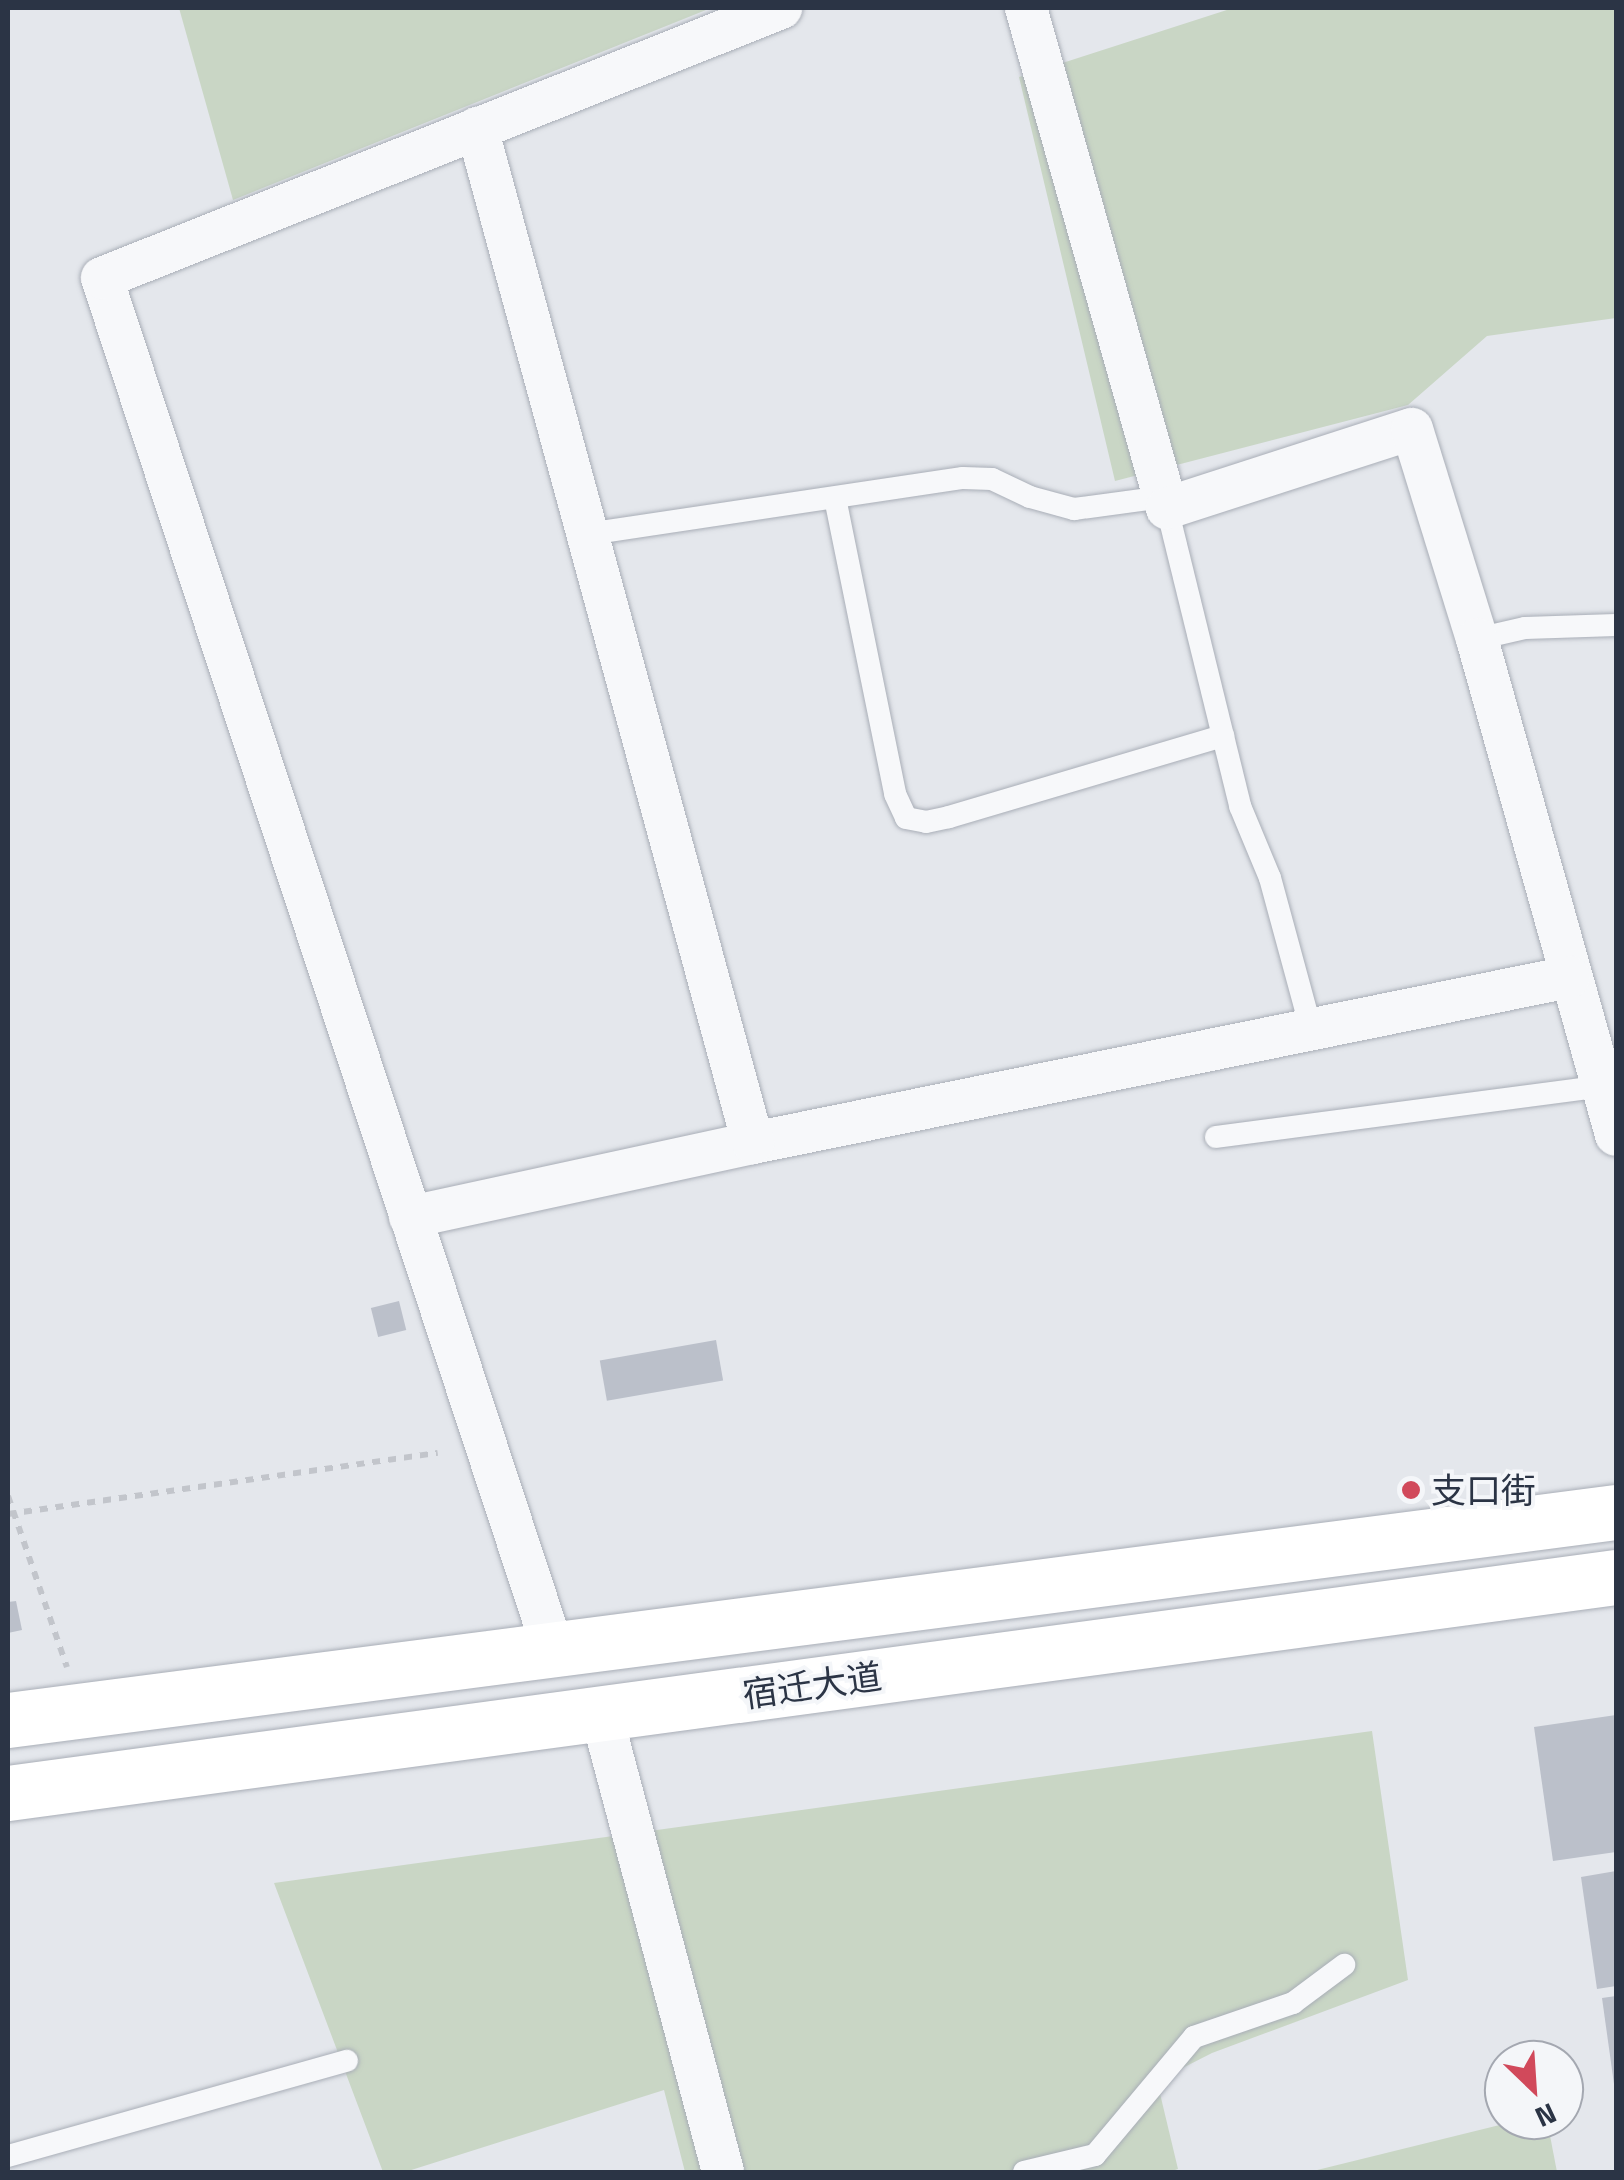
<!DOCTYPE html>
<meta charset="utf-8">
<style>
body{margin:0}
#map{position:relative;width:1624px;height:2180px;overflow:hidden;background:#e4e7ec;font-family:"Titillium Web","Noto Sans SC",sans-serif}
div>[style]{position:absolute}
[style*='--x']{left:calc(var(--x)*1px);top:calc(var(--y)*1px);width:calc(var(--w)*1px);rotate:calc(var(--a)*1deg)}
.green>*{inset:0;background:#c9d6c5}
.building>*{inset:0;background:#bbc0ca;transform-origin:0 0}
.path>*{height:6px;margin-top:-3px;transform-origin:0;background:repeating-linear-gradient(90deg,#c2c5cb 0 8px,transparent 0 16px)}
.roads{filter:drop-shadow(0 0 2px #a9aeb7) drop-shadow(0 0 2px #a9aeb7)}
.lane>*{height:22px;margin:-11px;padding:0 11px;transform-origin:11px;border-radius:11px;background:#f7f8fa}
.street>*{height:42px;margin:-21px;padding:0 21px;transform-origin:21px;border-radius:21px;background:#f7f8fa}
.primary>*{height:55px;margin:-27.5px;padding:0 27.5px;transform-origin:27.5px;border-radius:27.5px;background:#fff}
.dots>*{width:28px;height:28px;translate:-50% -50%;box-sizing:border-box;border:5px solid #f4f6f9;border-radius:50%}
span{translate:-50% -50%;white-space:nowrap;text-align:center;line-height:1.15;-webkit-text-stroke:8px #f4f6f9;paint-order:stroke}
.poi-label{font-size:35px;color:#2b3445}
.left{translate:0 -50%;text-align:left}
.street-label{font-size:35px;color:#2b3445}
.frame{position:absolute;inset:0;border:10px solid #2b3445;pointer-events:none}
.north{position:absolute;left:1484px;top:2040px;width:100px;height:100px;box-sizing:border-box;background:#f4f6f9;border:2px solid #a4a8b1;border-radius:50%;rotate:155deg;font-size:28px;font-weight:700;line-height:40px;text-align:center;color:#2b3445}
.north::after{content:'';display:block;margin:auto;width:35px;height:45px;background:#d1495b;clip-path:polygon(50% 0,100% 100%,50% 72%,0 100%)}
</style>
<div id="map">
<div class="green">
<i style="clip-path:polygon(179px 8px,711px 8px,233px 200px)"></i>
<i style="clip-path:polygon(1233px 8px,1616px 8px,1616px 318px,1487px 336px,1408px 405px,1115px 481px,1019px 77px)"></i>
<i style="clip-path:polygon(1372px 1731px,1408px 1980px,1212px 2053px,1157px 2081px,1178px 2169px,1169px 2172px,685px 2172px,664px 2090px,405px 2172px,383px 2172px,274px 1883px)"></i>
<i style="clip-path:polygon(1520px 2120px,1547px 2120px,1557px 2172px,1309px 2172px)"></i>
</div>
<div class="building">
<i style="left:399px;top:1301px;width:30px;height:29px;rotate:76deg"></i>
<i style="left:716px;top:1340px;width:41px;height:118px;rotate:80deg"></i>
<i style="clip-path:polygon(16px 1601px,22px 1630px,8px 1633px,8px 1602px)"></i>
<i style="clip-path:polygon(1616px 1715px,1616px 1852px,1553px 1861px,1534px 1727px)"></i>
<i style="clip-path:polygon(1616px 1871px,1616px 1986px,1597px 1989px,1581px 1877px)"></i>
<i style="clip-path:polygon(1616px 1996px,1616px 2084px,1614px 2084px,1602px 1998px)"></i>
</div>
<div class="path">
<i style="--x:8;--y:1496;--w:181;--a:71"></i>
<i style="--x:8;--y:1514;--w:434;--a:-8.1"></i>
</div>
<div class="roads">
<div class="lane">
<i style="--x:835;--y:498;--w:302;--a:78.5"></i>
<i style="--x:895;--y:794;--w:26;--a:65"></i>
<i style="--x:906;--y:818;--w:20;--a:11"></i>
<i style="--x:926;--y:822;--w:24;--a:-12"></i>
<i style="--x:949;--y:817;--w:286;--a:-16.5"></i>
<i style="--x:1167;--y:508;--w:307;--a:76.2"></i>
<i style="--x:1240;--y:806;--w:78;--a:67.4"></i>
<i style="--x:1270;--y:878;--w:156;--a:74.8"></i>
<i style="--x:588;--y:534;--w:379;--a:-8.5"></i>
<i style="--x:963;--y:478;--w:29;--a:2"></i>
<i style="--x:992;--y:479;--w:42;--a:25.3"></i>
<i style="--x:1030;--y:497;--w:46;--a:15.3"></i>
<i style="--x:1074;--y:509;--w:91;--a:-7.6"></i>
<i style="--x:1477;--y:639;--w:49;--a:-12.9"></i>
<i style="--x:1525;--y:628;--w:91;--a:-1.9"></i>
<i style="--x:1216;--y:1137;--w:389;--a:-7.5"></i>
<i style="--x:8;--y:2156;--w:352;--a:-15.7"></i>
<i style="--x:1024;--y:2172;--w:73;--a:-13.5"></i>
<i style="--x:1095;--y:2155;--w:154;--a:-50"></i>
<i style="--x:1194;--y:2037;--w:105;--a:-19"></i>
<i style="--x:1293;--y:2003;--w:64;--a:-36.7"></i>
</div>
<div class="street">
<i style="--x:1026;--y:8;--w:520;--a:74.25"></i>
<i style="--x:1167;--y:508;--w:257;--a:-17.9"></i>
<i style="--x:1412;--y:429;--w:220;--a:72.8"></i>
<i style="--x:1477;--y:639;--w:515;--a:74.34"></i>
<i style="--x:753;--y:1143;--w:833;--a:-11.5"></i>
<i style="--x:410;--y:1217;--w:351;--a:-12.2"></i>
<i style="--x:753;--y:1143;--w:1052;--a:-105.21"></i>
<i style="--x:553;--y:1649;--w:1443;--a:-108.21"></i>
<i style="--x:102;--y:278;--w:731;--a:-21.68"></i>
<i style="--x:601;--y:1713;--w:475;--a:75.1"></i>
</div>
<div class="primary">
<i style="--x:8;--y:1720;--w:1621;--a:-7.37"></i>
<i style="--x:8;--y:1793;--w:1622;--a:-7.65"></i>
</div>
</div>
<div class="dots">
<i style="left:1411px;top:1490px;background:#d1495b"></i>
</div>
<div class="poi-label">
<span class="left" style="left:1431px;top:1490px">支口街</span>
</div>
<div class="street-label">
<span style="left:812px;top:1685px;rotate:-8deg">宿迁大道</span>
</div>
<div class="frame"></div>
<div class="north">N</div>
</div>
